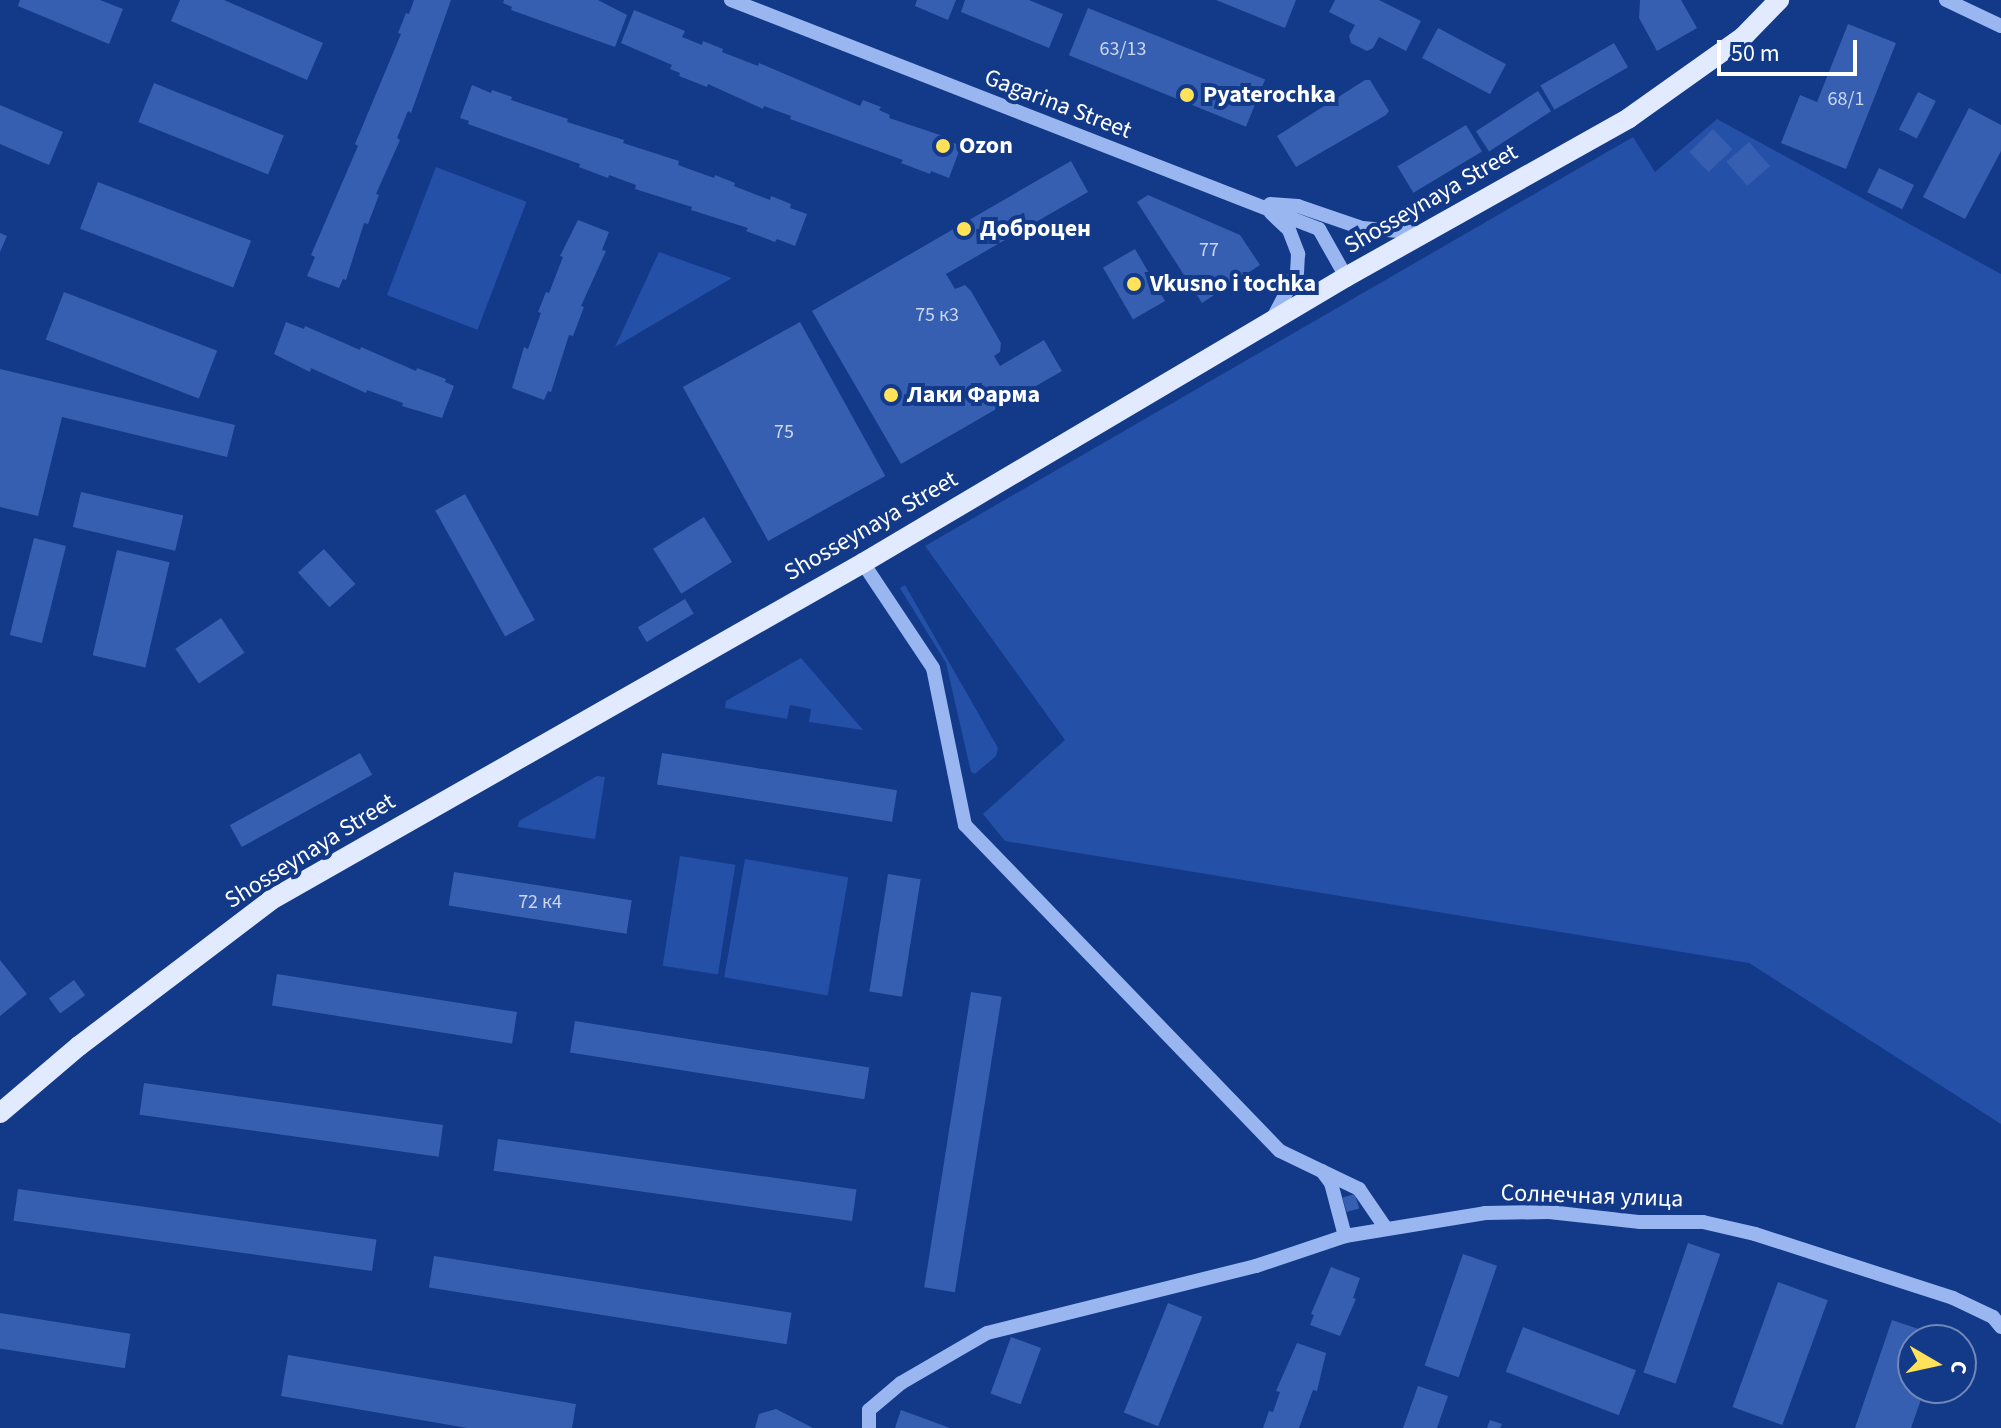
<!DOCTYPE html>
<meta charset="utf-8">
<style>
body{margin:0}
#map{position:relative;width:2001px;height:1428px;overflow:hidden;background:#133989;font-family:"Source Sans 3",sans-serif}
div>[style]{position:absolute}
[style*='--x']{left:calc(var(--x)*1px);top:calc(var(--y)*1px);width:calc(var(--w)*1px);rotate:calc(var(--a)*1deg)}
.green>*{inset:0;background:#2550a8;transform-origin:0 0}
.building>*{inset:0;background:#365fb2;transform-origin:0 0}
.minor>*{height:14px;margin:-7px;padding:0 7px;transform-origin:7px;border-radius:7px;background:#99b6f0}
.major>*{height:20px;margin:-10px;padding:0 10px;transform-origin:10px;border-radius:10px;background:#e2eaff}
.dots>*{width:22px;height:22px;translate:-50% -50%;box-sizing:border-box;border:4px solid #133989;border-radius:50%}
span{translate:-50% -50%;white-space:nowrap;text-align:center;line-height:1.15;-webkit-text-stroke:8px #133989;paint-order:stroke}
.number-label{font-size:20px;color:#cdd7ec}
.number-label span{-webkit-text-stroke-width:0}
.poi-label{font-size:24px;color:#fff;font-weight:700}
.left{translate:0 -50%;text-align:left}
.street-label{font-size:24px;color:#fff}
.north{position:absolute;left:1897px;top:1324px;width:80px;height:80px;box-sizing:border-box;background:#133989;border:2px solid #7188b8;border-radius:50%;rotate:99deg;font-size:22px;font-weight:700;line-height:32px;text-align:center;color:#fff}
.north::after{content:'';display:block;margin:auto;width:28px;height:36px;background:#ffe258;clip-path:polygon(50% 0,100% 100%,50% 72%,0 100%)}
.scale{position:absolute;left:1717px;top:40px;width:140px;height:36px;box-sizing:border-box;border:4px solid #fff;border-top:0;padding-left:10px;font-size:24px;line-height:28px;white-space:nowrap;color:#fff;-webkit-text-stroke:6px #133989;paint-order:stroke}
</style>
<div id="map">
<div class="green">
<i style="clip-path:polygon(1717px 119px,2001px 274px,2001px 1124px,1749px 963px,1005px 841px,983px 814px,1065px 740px,925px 546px,1633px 137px,1655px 172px)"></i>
<i style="left:436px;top:167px;width:97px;height:137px;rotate:21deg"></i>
<i style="clip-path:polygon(659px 252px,732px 278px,615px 347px)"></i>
<i style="clip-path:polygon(905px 585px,998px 748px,996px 756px,975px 774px,971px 772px,946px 663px,900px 588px)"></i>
<i style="clip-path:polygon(801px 658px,863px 730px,809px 722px,811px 709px,790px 705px,787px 719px,725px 708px,726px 701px)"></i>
<i style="clip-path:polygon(597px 776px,605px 777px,595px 839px,518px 827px,519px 821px)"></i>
<i style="left:680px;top:856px;width:56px;height:111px;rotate:9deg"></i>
<i style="left:745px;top:859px;width:105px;height:120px;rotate:10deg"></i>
</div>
<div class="building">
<i style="clip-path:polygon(20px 0,100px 0,123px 9px,109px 44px,18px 6px)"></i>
<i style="clip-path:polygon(180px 0,224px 0,323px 43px,307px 80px,171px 21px)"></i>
<i style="clip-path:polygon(414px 0,451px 0,411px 113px,408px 111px,397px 138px,400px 140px,376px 194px,379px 195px,368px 224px,364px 223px,346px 280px,343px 279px,339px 288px,307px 276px,315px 257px,311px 255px,358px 146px,355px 144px,401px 34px,398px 33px,406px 13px,409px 14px)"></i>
<i style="clip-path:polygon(504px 0,598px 0,627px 15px,615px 47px,511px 10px,512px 7px,503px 3px)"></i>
<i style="clip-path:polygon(917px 0,956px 0,948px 20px,915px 6px)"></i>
<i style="clip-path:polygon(965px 0,1029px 0,1063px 14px,1049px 48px,961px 12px)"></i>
<i style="clip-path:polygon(1216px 0,1296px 0,1285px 28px)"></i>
<i style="clip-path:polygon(1335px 0,1379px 0,1421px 21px,1406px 51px,1379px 37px,1373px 48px,1367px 51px,1351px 43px,1349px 36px,1355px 25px,1329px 12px)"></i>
<i style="clip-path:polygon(1640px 0,1681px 0,1697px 28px,1657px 51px,1639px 18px)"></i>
<i style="left:1088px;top:8px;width:191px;height:51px;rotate:22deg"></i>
<i style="clip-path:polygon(634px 10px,685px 31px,682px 37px,702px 45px,703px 41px,723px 49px,722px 52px,758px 66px,759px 63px,860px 106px,863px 100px,881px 107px,879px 110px,890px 115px,889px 118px,946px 137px,944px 139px,961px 146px,949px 178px,931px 171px,930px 174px,901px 163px,903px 160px,790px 119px,791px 116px,764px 106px,763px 109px,708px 84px,707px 87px,679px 76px,680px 73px,670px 69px,672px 65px,621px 43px)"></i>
<i style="clip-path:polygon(1848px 24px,1896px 43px,1846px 169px,1781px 143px,1800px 95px,1817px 102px)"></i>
<i style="left:1438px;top:28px;width:77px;height:34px;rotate:28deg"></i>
<i style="left:1614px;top:43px;width:28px;height:85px;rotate:60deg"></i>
<i style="clip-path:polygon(1365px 80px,1370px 80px,1389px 111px,1386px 115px,1296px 167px,1277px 136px)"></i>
<i style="left:154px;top:83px;width:140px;height:42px;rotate:22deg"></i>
<i style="clip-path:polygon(472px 85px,491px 93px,492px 90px,512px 97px,511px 100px,568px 119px,567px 122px,624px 140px,623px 143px,679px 161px,678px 165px,714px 178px,715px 175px,735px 183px,734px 186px,770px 200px,771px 196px,791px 204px,790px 208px,807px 214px,795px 246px,777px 239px,775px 242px,746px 231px,748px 228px,691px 210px,692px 207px,635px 189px,636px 185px,609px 175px,608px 178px,579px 167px,580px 164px,468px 124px,469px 121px,460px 118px)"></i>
<i style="left:1538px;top:91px;width:24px;height:74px;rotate:57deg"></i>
<i style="left:1918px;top:92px;width:20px;height:42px;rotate:27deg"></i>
<i style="clip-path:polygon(0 105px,63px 132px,49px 165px,0 144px)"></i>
<i style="clip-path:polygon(1969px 108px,2001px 125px,2001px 151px,1965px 219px,1923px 197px)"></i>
<i style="left:1466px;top:125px;width:31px;height:80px;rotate:59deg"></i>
<i style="left:1713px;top:129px;width:28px;height:33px;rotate:46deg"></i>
<i style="left:1749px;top:142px;width:32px;height:30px;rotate:49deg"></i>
<i style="clip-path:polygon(1071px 161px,1088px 192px,946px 274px,955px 289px,965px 285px,971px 291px,1001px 343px,1000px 352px,994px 356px,1000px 366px,1044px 340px,1062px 371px,901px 464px,812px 311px)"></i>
<i style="left:1879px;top:168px;width:39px;height:27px;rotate:26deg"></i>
<i style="left:98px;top:182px;width:164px;height:50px;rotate:21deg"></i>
<i style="clip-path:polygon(1148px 195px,1240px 235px,1260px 265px,1202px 303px,1137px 202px)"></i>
<i style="clip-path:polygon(578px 220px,609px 232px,602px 250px,606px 251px,581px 306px,584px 307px,573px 336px,569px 335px,551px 392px,548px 391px,544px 400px,512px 388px,524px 347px,528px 349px,541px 313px,538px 312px,546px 292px,549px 293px,563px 257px,560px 256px)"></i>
<i style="clip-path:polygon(0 233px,7px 236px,0 252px)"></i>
<i style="left:1135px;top:249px;width:60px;height:37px;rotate:60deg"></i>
<i style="left:64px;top:292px;width:164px;height:51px;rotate:21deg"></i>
<i style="clip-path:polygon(286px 322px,304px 329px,305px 326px,360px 350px,361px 347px,416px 371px,417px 368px,446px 379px,445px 382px,454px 386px,442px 418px,402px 406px,403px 403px,367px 390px,366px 393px,311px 368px,310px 372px,274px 354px)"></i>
<i style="left:800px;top:322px;width:176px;height:134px;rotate:61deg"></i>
<i style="clip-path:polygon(0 369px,235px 425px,227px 457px,62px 417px,38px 516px,0 507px)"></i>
<i style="left:81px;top:492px;width:105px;height:36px;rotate:13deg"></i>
<i style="left:465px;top:494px;width:144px;height:34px;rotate:61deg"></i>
<i style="left:704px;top:517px;width:53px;height:60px;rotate:58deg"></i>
<i style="left:34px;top:538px;width:33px;height:100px;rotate:14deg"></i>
<i style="left:324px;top:549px;width:47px;height:35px;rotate:48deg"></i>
<i style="left:117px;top:550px;width:54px;height:108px;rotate:13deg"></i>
<i style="left:685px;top:599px;width:17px;height:55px;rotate:59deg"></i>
<i style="left:221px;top:618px;width:42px;height:55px;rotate:56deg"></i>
<i style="left:360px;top:753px;width:25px;height:149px;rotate:61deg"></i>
<i style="left:662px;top:753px;width:238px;height:32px;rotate:9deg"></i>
<i style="left:454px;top:872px;width:180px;height:34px;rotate:9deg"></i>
<i style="left:888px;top:874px;width:33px;height:119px;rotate:9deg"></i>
<i style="clip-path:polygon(0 960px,27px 994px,0 1016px)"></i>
<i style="left:277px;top:974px;width:243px;height:32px;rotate:9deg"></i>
<i style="left:74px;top:980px;width:19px;height:31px;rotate:54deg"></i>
<i style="left:971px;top:992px;width:31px;height:299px;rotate:9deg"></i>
<i style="left:575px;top:1021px;width:298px;height:32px;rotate:9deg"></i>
<i style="left:144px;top:1083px;width:302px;height:32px;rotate:8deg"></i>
<i style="left:498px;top:1139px;width:362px;height:32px;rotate:8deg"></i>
<i style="left:18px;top:1189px;width:362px;height:32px;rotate:8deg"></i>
<i style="left:1355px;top:1194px;width:15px;height:13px;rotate:74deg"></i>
<i style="left:1688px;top:1243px;width:34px;height:137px;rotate:19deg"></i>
<i style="left:1463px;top:1254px;width:36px;height:118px;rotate:19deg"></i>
<i style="left:434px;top:1256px;width:362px;height:32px;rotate:9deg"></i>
<i style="clip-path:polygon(1331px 1267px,1360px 1278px,1353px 1298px,1356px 1299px,1340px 1336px,1310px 1325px,1314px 1315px,1311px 1314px)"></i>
<i style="left:1778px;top:1282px;width:53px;height:133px;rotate:20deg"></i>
<i style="left:1168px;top:1303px;width:37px;height:118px;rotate:22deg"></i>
<i style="left:0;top:1313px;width:132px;height:35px;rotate:9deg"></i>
<i style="clip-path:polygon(1892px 1320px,1942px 1337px,1941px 1340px,1913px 1340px,1913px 1388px,1925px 1388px,1911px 1428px,1855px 1428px)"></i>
<i style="left:1523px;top:1327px;width:121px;height:48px;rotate:21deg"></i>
<i style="left:1011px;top:1337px;width:32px;height:60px;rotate:20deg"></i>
<i style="clip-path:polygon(1297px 1343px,1326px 1353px,1317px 1391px,1313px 1390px,1299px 1428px,1263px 1428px,1269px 1411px,1273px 1412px,1280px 1392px,1276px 1391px)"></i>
<i style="clip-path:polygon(288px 1355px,576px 1404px,572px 1428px,467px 1428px,281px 1396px)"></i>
<i style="clip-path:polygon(1418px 1386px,1448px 1396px,1437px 1428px,1403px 1428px)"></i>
<i style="clip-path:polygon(776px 1409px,813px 1428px,755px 1428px,759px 1414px)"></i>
<i style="clip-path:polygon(901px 1410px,950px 1428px,895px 1428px)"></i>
<i style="clip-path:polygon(1490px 1420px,1502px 1424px,1500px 1428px,1487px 1428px)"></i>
</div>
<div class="minor">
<i style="--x:731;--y:0;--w:631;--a:21.28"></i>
<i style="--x:1319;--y:229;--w:55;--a:60.6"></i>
<i style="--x:1946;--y:0;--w:61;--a:25.3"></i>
<i style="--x:1270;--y:204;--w:28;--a:4"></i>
<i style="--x:1298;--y:206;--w:68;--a:19"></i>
<i style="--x:1362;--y:228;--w:62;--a:4.6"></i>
<i style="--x:1271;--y:213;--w:25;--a:43"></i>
<i style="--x:1289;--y:230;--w:26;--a:69"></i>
<i style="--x:1298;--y:254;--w:18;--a:93"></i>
<i style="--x:1297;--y:272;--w:54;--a:117.5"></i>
<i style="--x:863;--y:563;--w:126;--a:56.3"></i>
<i style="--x:933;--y:668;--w:160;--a:78.5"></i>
<i style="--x:965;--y:825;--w:453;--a:46"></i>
<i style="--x:1280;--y:1151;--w:88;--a:25.7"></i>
<i style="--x:1359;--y:1189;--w:46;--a:55.6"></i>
<i style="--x:1322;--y:1171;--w:15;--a:53"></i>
<i style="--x:1331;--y:1183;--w:55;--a:75.2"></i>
<i style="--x:869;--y:1428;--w:18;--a:-90"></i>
<i style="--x:869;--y:1410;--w:42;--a:-40.2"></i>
<i style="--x:901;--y:1383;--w:99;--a:-30.2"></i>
<i style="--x:987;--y:1333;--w:277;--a:-14"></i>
<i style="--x:1256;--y:1266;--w:94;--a:-18.6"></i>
<i style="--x:1345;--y:1236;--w:142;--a:-9.3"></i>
<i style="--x:1485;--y:1213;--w:64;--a:-0.9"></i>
<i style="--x:1549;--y:1212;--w:92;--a:6.3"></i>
<i style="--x:1640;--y:1222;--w:63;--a:0"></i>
<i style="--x:1703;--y:1222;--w:53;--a:13"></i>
<i style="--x:1755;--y:1234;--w:208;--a:17.9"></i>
<i style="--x:1953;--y:1298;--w:44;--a:25.4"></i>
<i style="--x:1993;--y:1317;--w:13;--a:51"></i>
</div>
<div class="major">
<i style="--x:0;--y:1113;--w:104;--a:-40.3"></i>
<i style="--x:79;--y:1046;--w:241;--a:-37.2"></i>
<i style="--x:271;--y:900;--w:681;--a:-29.65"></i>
<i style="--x:863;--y:563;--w:561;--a:-30.63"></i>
<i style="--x:1346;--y:277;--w:325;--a:-29.3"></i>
<i style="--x:1629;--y:118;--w:140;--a:-35.4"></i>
<i style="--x:1743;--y:37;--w:52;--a:-45.8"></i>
</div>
<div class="dots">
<i style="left:1187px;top:95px;background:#ffe258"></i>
<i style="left:943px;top:146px;background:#ffe258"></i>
<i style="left:964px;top:229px;background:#ffe258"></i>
<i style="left:1134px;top:284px;background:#ffe258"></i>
<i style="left:891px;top:395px;background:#ffe258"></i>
</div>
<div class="number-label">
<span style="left:1123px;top:49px">63/13</span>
<span style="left:1846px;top:99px">68/1</span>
<span style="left:1209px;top:250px">77</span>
<span style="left:937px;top:315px">75 к3</span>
<span style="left:784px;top:432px">75</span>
<span style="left:540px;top:902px">72 к4</span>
</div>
<div class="poi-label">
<span class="left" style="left:1203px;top:95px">Pyaterochka</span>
<span class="left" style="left:959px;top:146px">Ozon</span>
<span class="left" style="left:980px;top:229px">Доброцен</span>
<span class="left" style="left:1150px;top:284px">Vkusno i tochka</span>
<span class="left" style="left:907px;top:395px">Лаки Фарма</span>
</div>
<div class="street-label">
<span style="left:1058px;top:104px;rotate:21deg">Gagarina Street</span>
<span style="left:1431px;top:199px;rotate:-30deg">Shosseynaya Street</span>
<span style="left:871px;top:526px;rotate:-30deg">Shosseynaya Street</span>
<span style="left:310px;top:851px;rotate:-32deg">Shosseynaya Street</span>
<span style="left:1592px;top:1196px;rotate:2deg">Солнечная улица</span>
</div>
<div class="north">С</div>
<div class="scale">50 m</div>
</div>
